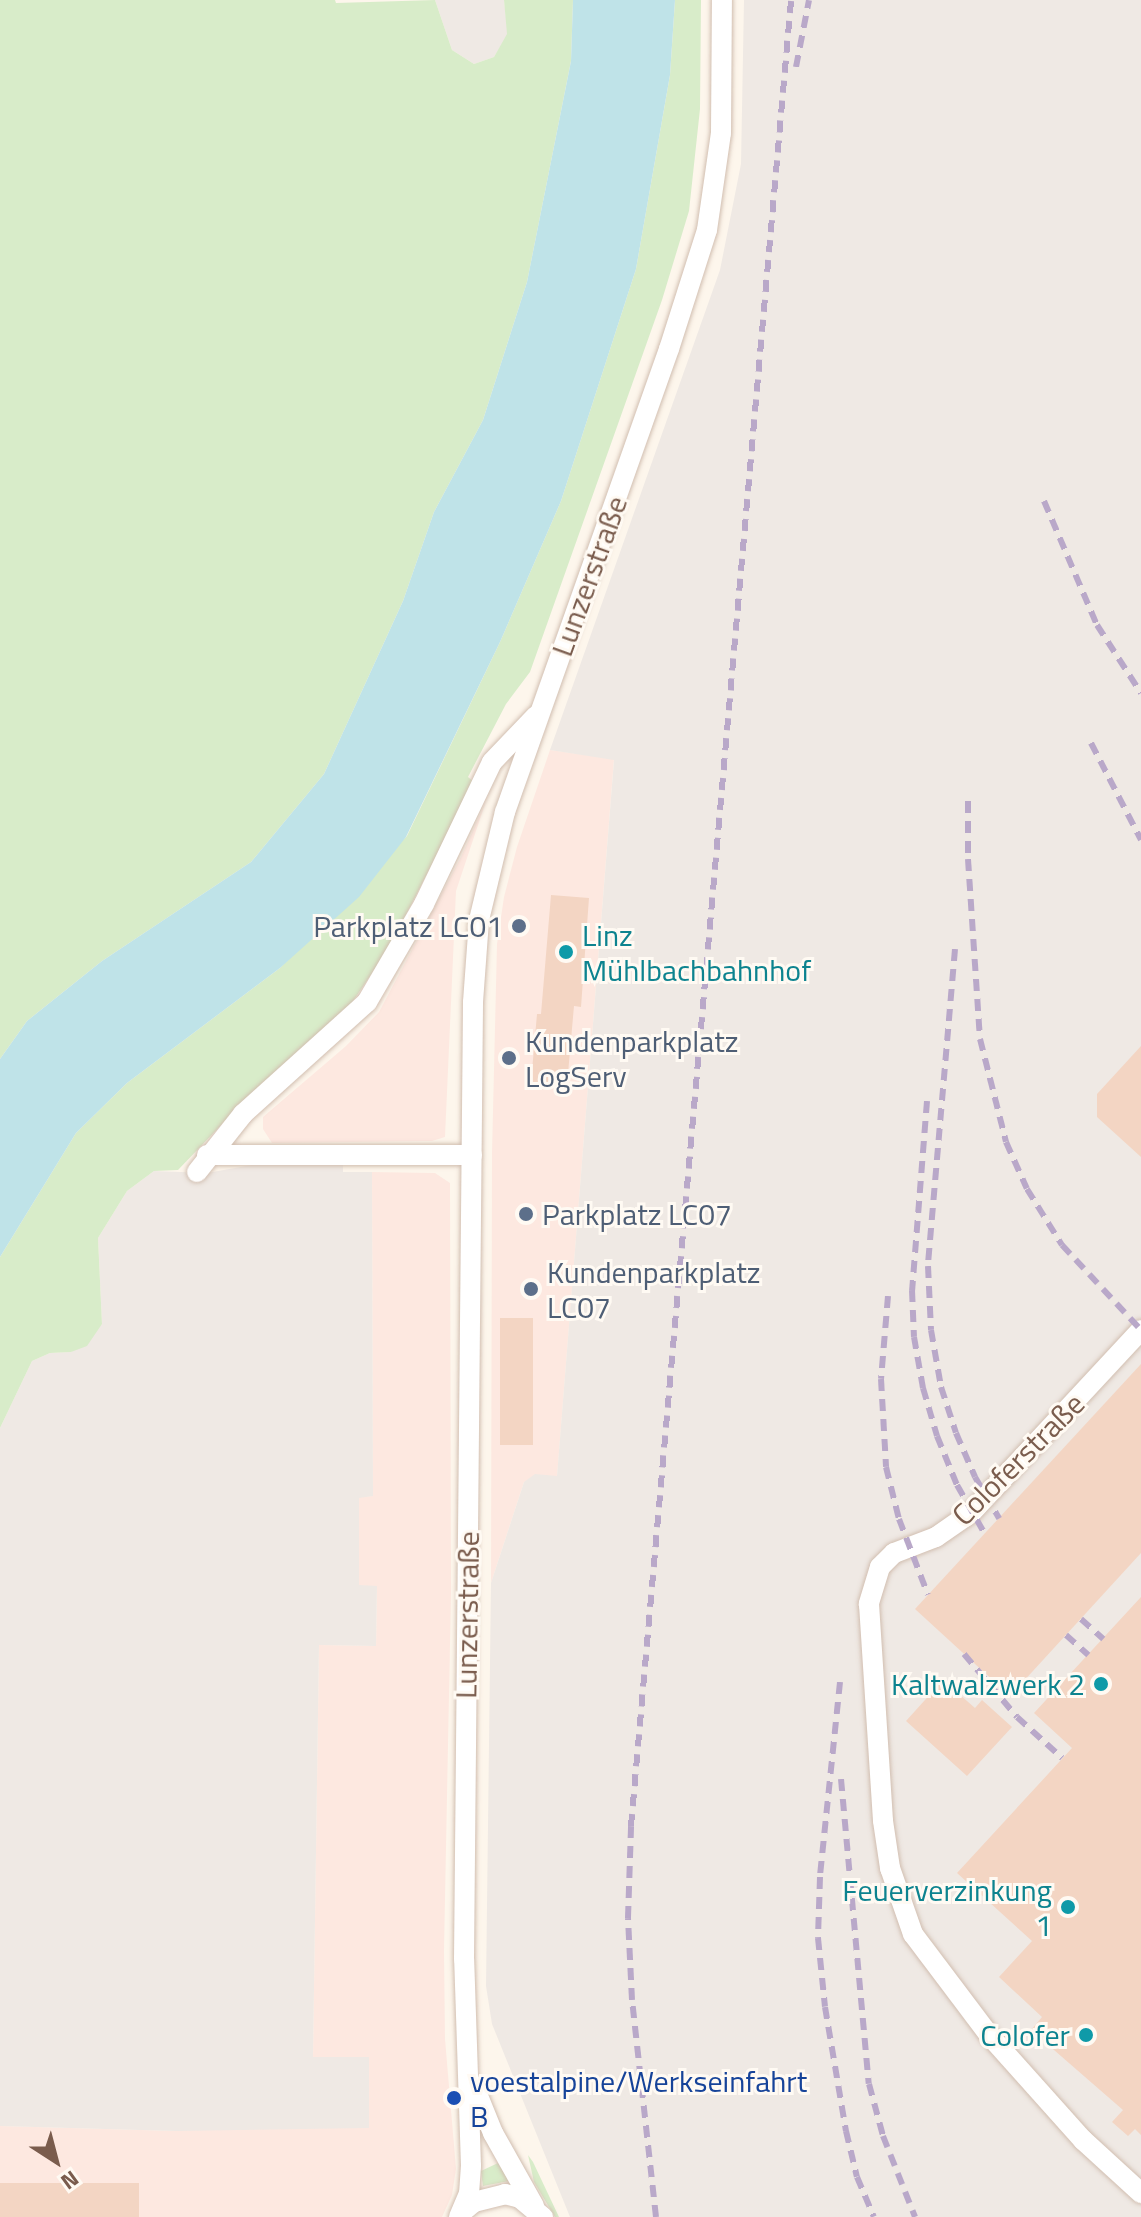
<!DOCTYPE html>
<meta charset="utf-8">
<style>
body{margin:0}
#map{position:relative;width:1141px;height:2217px;overflow:hidden;background:#fdf6ec;font-family:"Titillium Web",sans-serif}
div>[style]{position:absolute}
[style*='--x']{left:calc(var(--x)*1px);top:calc(var(--y)*1px);width:calc(var(--w)*1px);rotate:calc(var(--a)*1deg)}
.commercial>*{inset:0;background:#fde8e0}
.industrial>*{inset:0;background:#efe9e4}
.green>*{inset:0;background:#d8ecc9}
.water>*{inset:0;background:#bfe3e8}
.building>*{inset:0;background:#f3d5c3;transform-origin:0 0}
.roads{filter:drop-shadow(0 0 2px #d1beb0) drop-shadow(0 0 2px #d1beb0)}
.minor>*{height:20px;margin:-10px;padding:0 10px;transform-origin:10px;border-radius:10px;background:#fff}
.rail>*{height:6px;margin-top:-3px;transform-origin:0;background:repeating-linear-gradient(90deg,#b9a8c9 0 12px,transparent 0 20px)}
.dots>*{width:22px;height:22px;translate:-50% -50%;box-sizing:border-box;border:4px solid #fffaf3;border-radius:50%}
span{translate:-50% -50%;white-space:nowrap;text-align:center;line-height:1.15;-webkit-text-stroke:6px #fffaf3;paint-order:stroke}
.street-label{font-size:30px;color:#7a5c4d}
.service-label{font-size:30px;color:#4e5e75}
.right{translate:-100% -50%;text-align:right}
.left{translate:0 -50%;text-align:left}
.culture-label{font-size:30px;color:#0d838f}
.transit-label{font-size:30px;color:#164399}
.north{position:absolute;left:16px;top:2121px;width:80px;height:80px;-webkit-text-stroke:6px #fffaf3;paint-order:stroke;rotate:144deg;font-size:22px;font-weight:700;line-height:32px;text-align:center;color:#7a5c4d}
.north::after{content:'';display:block;margin:auto;width:28px;height:36px;background:#7a5c4d;clip-path:polygon(50% 0,100% 100%,50% 72%,0 100%)}
</style>
<div id="map">
<div class="commercial">
<i style="clip-path:polygon(550px 750px,614px 759px,557px 1477px,524px 1482px,491px 1583px,492px 1153px,497px 944px,504px 897px,517px 847px)"></i>
<i style="clip-path:polygon(486px 801px,456px 891px,445px 1137px,432px 1141px,272px 1143px,263px 1129px,263px 1117px,346px 1046px,379px 1012px,461px 857px)"></i>
<i style="clip-path:polygon(372px 1172px,435px 1173px,450px 1183px,451px 1593px,444px 1950px,445px 2039px,456px 2169px,452px 2195px,442px 2217px,0 2217px,0 2126px,176px 2131px,313px 2057px,319px 1645px,376px 1646px,377px 1586px,359px 1586px,359px 1497px,373px 1496px)"></i>
</div>
<div class="industrial">
<i style="clip-path:polygon(435px 0,504px 0,508px 34px,494px 57px,474px 64px,452px 50px)"></i>
<i style="clip-path:polygon(744px 0,1141px 0,1141px 2217px,570px 2217px,492px 2024px,486px 1986px,491px 1583px,524px 1482px,535px 1474px,557px 1476px,614px 760px,550px 750px,720px 270px,741px 164px)"></i>
<i style="clip-path:polygon(343px 1163px,343px 1172px,372px 1172px,373px 1496px,359px 1498px,359px 1585px,377px 1586px,376px 1646px,319px 1645px,313px 2057px,369px 2057px,369px 2128px,176px 2131px,0 2126px,0 1428px,32px 1361px,50px 1353px,71px 1352px,102px 1324px,98px 1238px,127px 1191px,154px 1171px,207px 1173px,257px 1164px)"></i>
</div>
<div class="green">
<i style="clip-path:polygon(0 0,335px 0,336px 3px,435px 0,452px 50px,474px 64px,494px 57px,507px 34px,504px 0,573px 0,571px 61px,527px 282px,483px 420px,434px 512px,403px 601px,324px 774px,251px 862px,102px 961px,27px 1021px,0 1059px)"></i>
<i style="clip-path:polygon(675px 0,701px 0,700px 109px,689px 211px,662px 300px,530px 672px,506px 704px,468px 777px,474px 782px,389px 948px,351px 1004px,247px 1098px,178px 1170px,154px 1171px,127px 1191px,98px 1238px,102px 1324px,87px 1346px,71px 1352px,50px 1353px,32px 1361px,0 1428px,0 1257px,76px 1133px,127px 1083px,280px 968px,407px 836px,500px 642px,561px 501px,636px 269px,670px 75px)"></i>
<i style="clip-path:polygon(528px 2155px,533px 2162px,559px 2217px,555px 2217px,534px 2182px)"></i>
<i style="clip-path:polygon(498px 2163px,509px 2181px,483px 2186px,481px 2171px)"></i>
</div>
<div class="water">
<i style="clip-path:polygon(573px 0,675px 0,670px 75px,636px 269px,561px 501px,500px 642px,406px 837px,359px 897px,280px 968px,127px 1083px,76px 1133px,0 1257px,0 1059px,27px 1021px,102px 961px,251px 862px,324px 774px,403px 601px,434px 512px,483px 420px,527px 282px,571px 61px)"></i>
</div>
<div class="building">
<i style="clip-path:polygon(551px 895px,589px 898px,581px 1007px,574px 1006px,567px 1085px,531px 1082px,537px 1014px,541px 1014px)"></i>
<i style="clip-path:polygon(1141px 1046px,1141px 1157px,1097px 1117px,1097px 1094px)"></i>
<i style="left:500px;top:1318px;width:33px;height:127px"></i>
<i style="clip-path:polygon(1141px 1364px,1141px 1553px,1010px 1696px,915px 1609px)"></i>
<i style="clip-path:polygon(1141px 1597px,1141px 2135px,1135px 2129px,1128px 2136px,1112px 2122px,1123px 2110px,1031px 2030px,1042px 2017px,999px 1977px,1032px 1941px,957px 1873px,1072px 1748px,1034px 1713px)"></i>
<i style="clip-path:polygon(943px 1680px,975px 1708px,982px 1700px,1012px 1727px,967px 1776px,906px 1721px)"></i>
<i style="left:0;top:2183px;width:139px;height:34px"></i>
</div>
<div class="roads">
<div class="minor">
<i style="--x:207;--y:1155;--w:265;--a:0"></i>
<i style="--x:197;--y:1172;--w:74;--a:-51.6"></i>
<i style="--x:243;--y:1114;--w:167;--a:-42.1"></i>
<i style="--x:367;--y:1002;--w:113;--a:-59.8"></i>
<i style="--x:424;--y:904;--w:157;--a:-64.4"></i>
<i style="--x:492;--y:762;--w:64;--a:-46.3"></i>
<i style="--x:1141;--y:1330;--w:248;--a:132.9"></i>
<i style="--x:972;--y:1512;--w:44;--a:145.2"></i>
<i style="--x:936;--y:1537;--w:45;--a:159.1"></i>
<i style="--x:894;--y:1553;--w:20;--a:135"></i>
<i style="--x:880;--y:1567;--w:39;--a:107"></i>
<i style="--x:869;--y:1604;--w:217;--a:86.3"></i>
<i style="--x:883;--y:1821;--w:48;--a:81.5"></i>
<i style="--x:890;--y:1868;--w:70;--a:70.8"></i>
<i style="--x:913;--y:1934;--w:128;--a:53"></i>
<i style="--x:990;--y:2036;--w:140;--a:48.2"></i>
<i style="--x:1083;--y:2140;--w:79;--a:42.4"></i>
<i style="--x:474;--y:2086;--w:51;--a:68"></i>
<i style="--x:493;--y:2133;--w:84;--a:60.7"></i>
<i style="--x:462;--y:2212;--w:16;--a:-40"></i>
<i style="--x:474;--y:2202;--w:32;--a:-14"></i>
<i style="--x:505;--y:2194;--w:16;--a:15"></i>
<i style="--x:520;--y:2198;--w:30;--a:40"></i>
<i style="--x:459;--y:2217;--w:25;--a:-67"></i>
<i style="--x:469;--y:2194;--w:28;--a:-86"></i>
<i style="--x:471;--y:2166;--w:207;--a:-91.9"></i>
<i style="--x:464;--y:1959;--w:957;--a:-89.46"></i>
<i style="--x:473;--y:1002;--w:82;--a:-85.8"></i>
<i style="--x:479;--y:920;--w:111;--a:-76.5"></i>
<i style="--x:505;--y:812;--w:491;--a:-70.5"></i>
<i style="--x:669;--y:349;--w:125;--a:-72.3"></i>
<i style="--x:707;--y:230;--w:98;--a:-81.8"></i>
<i style="--x:721;--y:133;--w:133;--a:-89.6"></i>
</div>
</div>
<div class="rail">
<i style="--x:796;--y:67;--w:68;--a:-79"></i>
<i style="--x:1044;--y:501;--w:135;--a:66.9"></i>
<i style="--x:1097;--y:625;--w:81;--a:57.1"></i>
<i style="--x:1091;--y:743;--w:109;--a:62.7"></i>
<i style="--x:968;--y:801;--w:58;--a:90"></i>
<i style="--x:968;--y:859;--w:180;--a:86.2"></i>
<i style="--x:980;--y:1039;--w:106;--a:75.8"></i>
<i style="--x:1006;--y:1142;--w:51;--a:65.9"></i>
<i style="--x:1027;--y:1189;--w:66;--a:58"></i>
<i style="--x:1062;--y:1245;--w:116;--a:47.1"></i>
<i style="--x:955;--y:949;--w:318;--a:94.9"></i>
<i style="--x:928;--y:1266;--w:64;--a:87.3"></i>
<i style="--x:931;--y:1330;--w:58;--a:80"></i>
<i style="--x:941;--y:1387;--w:48;--a:71.9"></i>
<i style="--x:956;--y:1433;--w:48;--a:66.6"></i>
<i style="--x:975;--y:1477;--w:48;--a:59.7"></i>
<i style="--x:927;--y:1101;--w:190;--a:94.5"></i>
<i style="--x:912;--y:1290;--w:47;--a:87.6"></i>
<i style="--x:914;--y:1337;--w:52;--a:80"></i>
<i style="--x:923;--y:1388;--w:50;--a:73.7"></i>
<i style="--x:937;--y:1436;--w:53;--a:67.8"></i>
<i style="--x:957;--y:1485;--w:56;--a:60.3"></i>
<i style="--x:888;--y:1296;--w:83;--a:94.8"></i>
<i style="--x:881;--y:1379;--w:88;--a:86.7"></i>
<i style="--x:886;--y:1467;--w:54;--a:76"></i>
<i style="--x:899;--y:1519;--w:81;--a:69.1"></i>
<i style="--x:1081;--y:1619;--w:30;--a:42"></i>
<i style="--x:1066;--y:1635;--w:30;--a:42"></i>
<i style="--x:964;--y:1654;--w:82;--a:49.9"></i>
<i style="--x:1017;--y:1717;--w:61;--a:42.3"></i>
<i style="--x:840;--y:1682;--w:196;--a:95.9"></i>
<i style="--x:820;--y:1877;--w:61;--a:91.9"></i>
<i style="--x:818;--y:1938;--w:69;--a:84.2"></i>
<i style="--x:825;--y:2007;--w:126;--a:80.4"></i>
<i style="--x:846;--y:2131;--w:47;--a:76.6"></i>
<i style="--x:857;--y:2177;--w:43;--a:67"></i>
<i style="--x:841;--y:1779;--w:306;--a:84.8"></i>
<i style="--x:869;--y:2084;--w:54;--a:74.9"></i>
<i style="--x:883;--y:2136;--w:87;--a:68.4"></i>
<i style="--x:656;--y:2217;--w:218;--a:-96.3"></i>
<i style="--x:632;--y:2000;--w:82;--a:-92.8"></i>
<i style="--x:628;--y:1918;--w:92;--a:-88.1"></i>
<i style="--x:631;--y:1826;--w:1833;--a:-84.99"></i>
</div>
<div class="dots">
<i style="left:519px;top:926px;background:#5c6f8a"></i>
<i style="left:566px;top:952px;background:#0f9aa8"></i>
<i style="left:509px;top:1058px;background:#5c6f8a"></i>
<i style="left:526px;top:1214px;background:#5c6f8a"></i>
<i style="left:531px;top:1289px;background:#5c6f8a"></i>
<i style="left:1101px;top:1684px;background:#0f9aa8"></i>
<i style="left:1068px;top:1907px;background:#0f9aa8"></i>
<i style="left:1086px;top:2035px;background:#0f9aa8"></i>
<i style="left:454px;top:2098px;background:#1a4fb4"></i>
</div>
<div class="street-label">
<span style="left:589px;top:576px;rotate:-70deg">Lunzerstraße</span>
<span style="left:1018px;top:1459px;rotate:-45deg">Coloferstraße</span>
<span style="left:467px;top:1615px;rotate:-89deg">Lunzerstraße</span>
</div>
<div class="service-label">
<span class="right" style="left:503px;top:926px">Parkplatz LC01</span>
<span class="left" style="left:525px;top:1058px">Kundenparkplatz<br>LogServ</span>
<span class="left" style="left:542px;top:1214px">Parkplatz LC07</span>
<span class="left" style="left:547px;top:1289px">Kundenparkplatz<br>LC07</span>
</div>
<div class="culture-label">
<span class="left" style="left:582px;top:952px">Linz<br>Mühlbachbahnhof</span>
<span class="right" style="left:1085px;top:1684px">Kaltwalzwerk 2</span>
<span class="right" style="left:1052px;top:1907px">Feuerverzinkung<br>1</span>
<span class="right" style="left:1070px;top:2035px">Colofer</span>
</div>
<div class="transit-label">
<span class="left" style="left:470px;top:2098px">voestalpine/Werkseinfahrt<br>B</span>
</div>
<div class="north">N</div>
</div>
